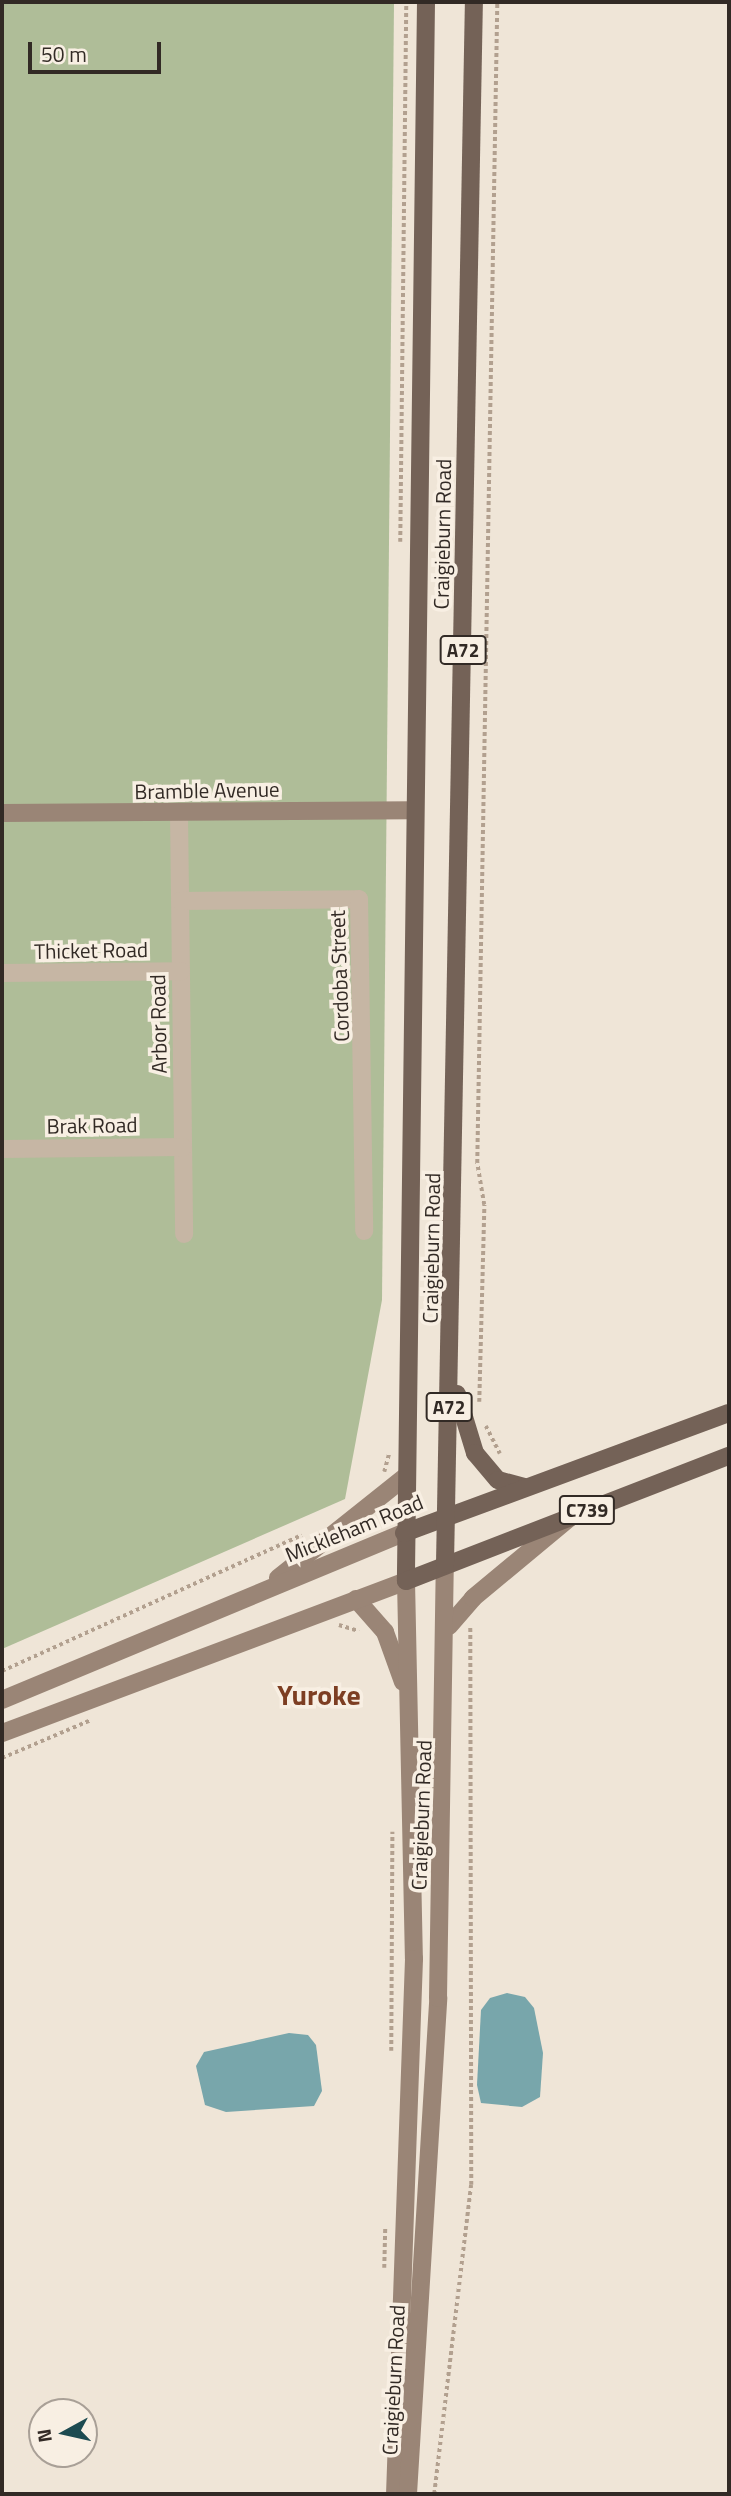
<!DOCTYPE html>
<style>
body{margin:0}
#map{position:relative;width:731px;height:2496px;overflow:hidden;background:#efe5d7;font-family:"Titillium Web",sans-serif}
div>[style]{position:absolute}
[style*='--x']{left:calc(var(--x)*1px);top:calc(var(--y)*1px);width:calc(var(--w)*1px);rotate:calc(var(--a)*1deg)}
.green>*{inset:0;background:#afbd98}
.water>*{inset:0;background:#78a6ab}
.path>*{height:3.5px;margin-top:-1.75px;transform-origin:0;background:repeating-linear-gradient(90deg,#b2a08f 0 3.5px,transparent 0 7px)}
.street>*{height:18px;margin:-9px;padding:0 9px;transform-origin:9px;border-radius:9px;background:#c6b6a4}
.secondary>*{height:18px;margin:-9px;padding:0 9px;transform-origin:9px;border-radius:9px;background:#9a8576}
.primary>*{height:18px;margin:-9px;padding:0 9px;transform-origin:9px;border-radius:9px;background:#746257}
span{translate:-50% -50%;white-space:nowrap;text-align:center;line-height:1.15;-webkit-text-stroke:7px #f8efe3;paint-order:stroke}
.shield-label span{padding:2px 5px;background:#f8efe3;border:2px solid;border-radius:5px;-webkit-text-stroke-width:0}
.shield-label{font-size:19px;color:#322a25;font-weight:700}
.street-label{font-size:21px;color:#322a25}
.district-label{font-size:28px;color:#7d3e22;font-weight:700}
.frame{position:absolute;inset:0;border:4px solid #322a25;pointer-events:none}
.north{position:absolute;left:28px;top:2398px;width:70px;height:70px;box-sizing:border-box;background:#f8efe3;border:2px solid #a9a097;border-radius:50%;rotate:262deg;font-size:19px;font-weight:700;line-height:28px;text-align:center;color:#322a25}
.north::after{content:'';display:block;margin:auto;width:24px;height:32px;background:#1d4b51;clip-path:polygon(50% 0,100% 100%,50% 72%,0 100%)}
.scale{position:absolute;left:28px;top:42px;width:133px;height:32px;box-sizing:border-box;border:4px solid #322a25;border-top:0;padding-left:9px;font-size:21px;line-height:24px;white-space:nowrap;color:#322a25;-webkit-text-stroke:5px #f8efe3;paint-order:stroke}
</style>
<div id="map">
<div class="green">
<i style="clip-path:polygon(2px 2px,394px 2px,382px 1300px,345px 1499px,2px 1649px)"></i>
</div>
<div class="water">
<i style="clip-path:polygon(507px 1993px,525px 1997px,534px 2008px,543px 2053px,540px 2097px,522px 2107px,481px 2103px,477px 2085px,481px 2010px,490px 1998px)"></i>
<i style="clip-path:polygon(289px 2033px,308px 2035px,316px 2045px,322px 2091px,314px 2106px,226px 2112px,205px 2105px,196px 2066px,204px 2052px)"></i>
</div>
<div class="path">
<i style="--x:400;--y:542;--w:540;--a:-89.36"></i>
<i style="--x:479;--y:1402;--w:197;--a:-88.5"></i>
<i style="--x:484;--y:1205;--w:43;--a:-99.5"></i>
<i style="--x:477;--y:1163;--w:1161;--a:-89.01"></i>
<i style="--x:486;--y:1426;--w:31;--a:63"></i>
<i style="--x:384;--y:1472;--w:20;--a:-75"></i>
<i style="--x:339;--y:1625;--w:21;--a:17"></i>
<i style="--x:2;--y:1671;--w:329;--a:-24.4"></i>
<i style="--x:2;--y:1758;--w:97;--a:-23.1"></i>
<i style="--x:391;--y:2051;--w:219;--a:-89.7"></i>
<i style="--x:384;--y:2268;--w:41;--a:-88.6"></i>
<i style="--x:434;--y:2494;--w:311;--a:-83.2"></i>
<i style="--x:471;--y:2185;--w:557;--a:-90.1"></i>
</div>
<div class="street">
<i style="--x:179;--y:813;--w:421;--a:89.3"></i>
<i style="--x:180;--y:901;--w:179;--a:-0.6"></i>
<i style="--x:359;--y:899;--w:332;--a:89.1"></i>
<i style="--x:2;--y:973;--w:179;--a:-0.6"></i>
<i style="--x:2;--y:1149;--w:181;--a:-0.6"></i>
</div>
<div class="secondary">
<i style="--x:2;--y:813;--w:411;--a:-0.4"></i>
<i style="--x:278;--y:1578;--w:162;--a:-38.5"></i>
<i style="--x:356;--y:1599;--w:44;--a:48.7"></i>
<i style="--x:385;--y:1632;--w:53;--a:70.2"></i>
<i style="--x:449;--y:1626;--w:37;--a:-49"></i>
<i style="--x:473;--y:1598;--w:124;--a:-39.7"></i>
<i style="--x:2;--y:1700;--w:435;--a:-22.6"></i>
<i style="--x:2;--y:1733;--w:432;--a:-20.6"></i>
<i style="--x:406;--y:1581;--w:378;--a:88.8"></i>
<i style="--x:414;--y:1959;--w:535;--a:92.03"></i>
<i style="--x:408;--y:2494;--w:497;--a:-86.5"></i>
<i style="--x:438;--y:1998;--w:434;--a:-89.1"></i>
</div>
<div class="primary">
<i style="--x:426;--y:2;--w:1579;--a:90.73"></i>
<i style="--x:406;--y:1581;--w:346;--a:-21.2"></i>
<i style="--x:457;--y:1394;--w:62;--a:73"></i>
<i style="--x:475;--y:1453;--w:35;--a:50"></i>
<i style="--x:498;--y:1480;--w:28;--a:15"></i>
<i style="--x:404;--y:1533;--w:346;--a:-20.3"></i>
<i style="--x:445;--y:1564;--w:1562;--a:-88.94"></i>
</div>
<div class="shield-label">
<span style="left:463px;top:650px">A72</span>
<span style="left:449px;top:1407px">A72</span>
<span style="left:587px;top:1510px">C739</span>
</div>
<div class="street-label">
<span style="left:442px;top:534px;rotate:-89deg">Craigieburn Road</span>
<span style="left:207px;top:790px;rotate:-1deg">Bramble Avenue</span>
<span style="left:91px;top:950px;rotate:-1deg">Thicket Road</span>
<span style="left:339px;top:976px;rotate:-92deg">Cordoba Street</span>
<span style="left:158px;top:1024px;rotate:-91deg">Arbor Road</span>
<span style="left:92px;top:1125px;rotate:-1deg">Brak Road</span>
<span style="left:431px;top:1248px;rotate:-89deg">Craigieburn Road</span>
<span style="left:354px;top:1528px;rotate:-22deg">Mickleham Road</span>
<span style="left:421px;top:1815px;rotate:-88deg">Craigieburn Road</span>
<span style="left:393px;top:2380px;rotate:-87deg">Craigieburn Road</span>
</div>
<div class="district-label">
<span style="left:319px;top:1695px">Yuroke</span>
</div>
<div class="frame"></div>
<div class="north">N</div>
<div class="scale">50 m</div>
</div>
